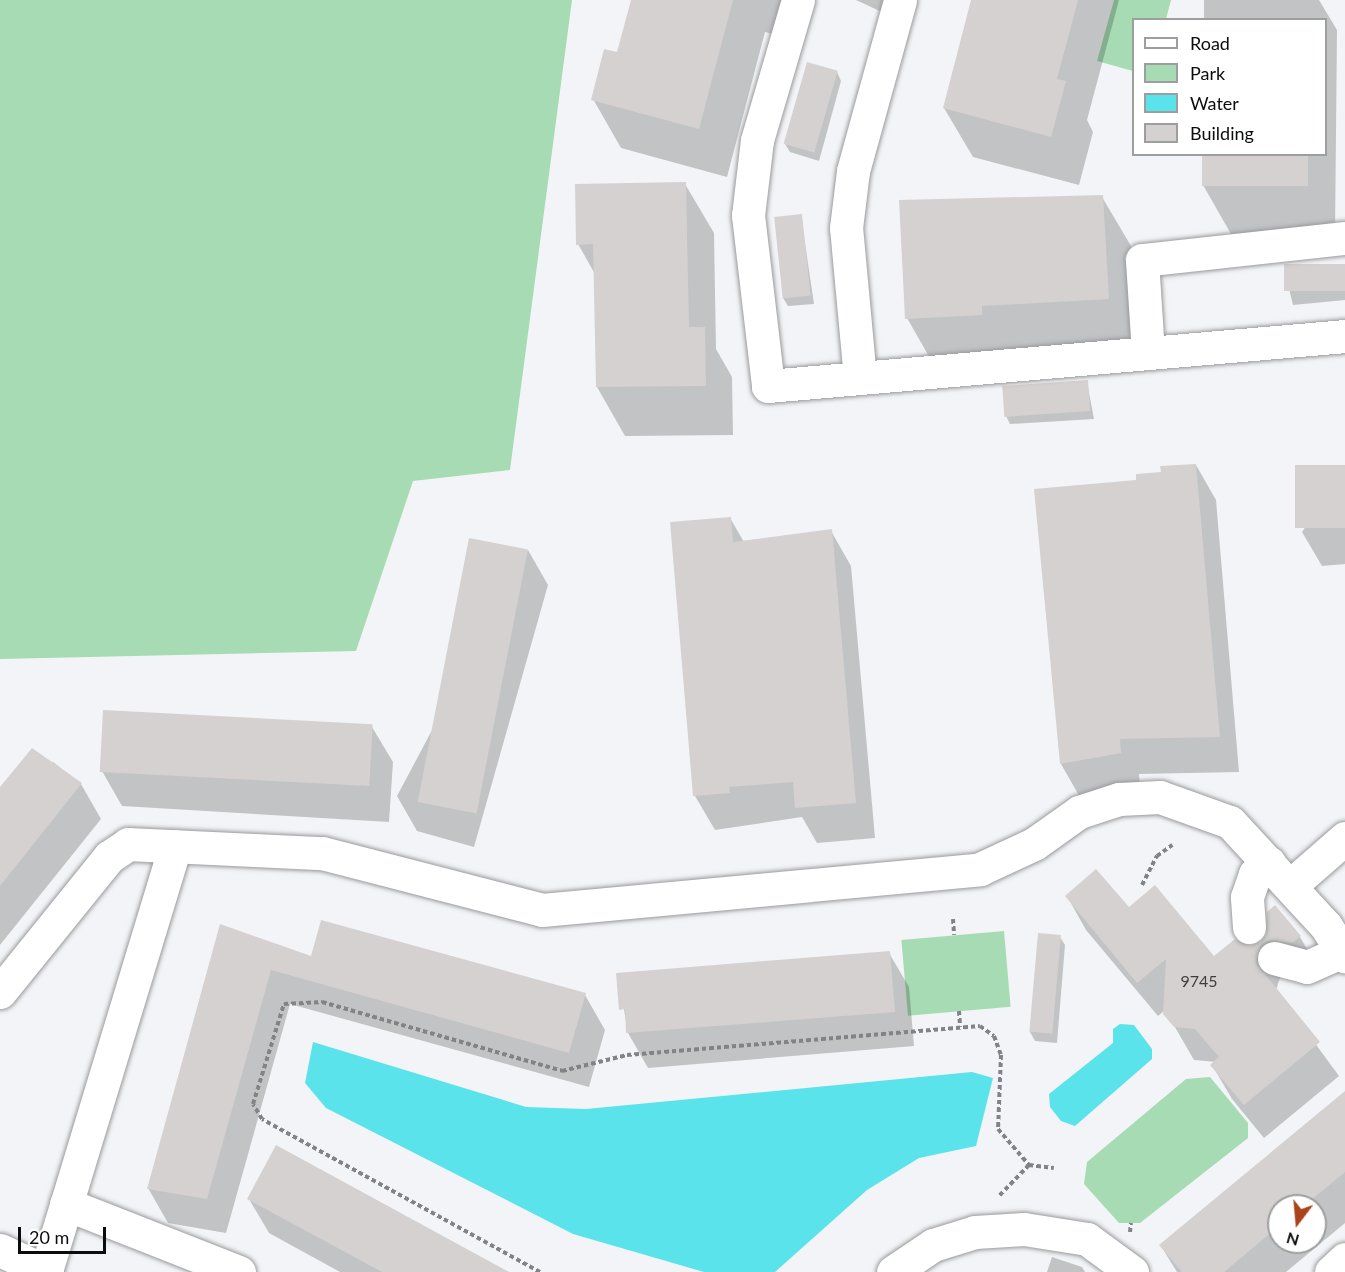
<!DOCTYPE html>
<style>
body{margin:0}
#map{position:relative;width:1345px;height:1272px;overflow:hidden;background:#f3f4f7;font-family:Lato,sans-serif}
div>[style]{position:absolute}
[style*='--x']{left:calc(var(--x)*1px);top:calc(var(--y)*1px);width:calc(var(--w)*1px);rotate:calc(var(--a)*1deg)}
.green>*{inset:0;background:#a6dbb3;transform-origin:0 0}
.water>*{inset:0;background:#5ae3ea}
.shadow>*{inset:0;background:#0003}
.building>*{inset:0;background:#d5d1d0;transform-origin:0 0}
.path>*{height:4px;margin-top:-2px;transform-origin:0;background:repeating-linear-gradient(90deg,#828386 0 4.5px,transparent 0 7.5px)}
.roads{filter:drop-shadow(0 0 2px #9a9a9d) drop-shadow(0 0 2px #9a9a9d)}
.minor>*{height:33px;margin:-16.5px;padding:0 16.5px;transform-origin:16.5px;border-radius:16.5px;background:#fff}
span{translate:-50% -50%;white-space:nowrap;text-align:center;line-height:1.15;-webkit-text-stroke:4.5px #fff;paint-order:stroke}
.number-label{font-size:16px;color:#3e3d3e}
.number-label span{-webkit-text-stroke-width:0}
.legend{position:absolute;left:1132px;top:18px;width:195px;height:138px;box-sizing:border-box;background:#fff;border:2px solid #9d9e9e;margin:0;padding:8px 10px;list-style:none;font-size:18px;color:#0b0c0d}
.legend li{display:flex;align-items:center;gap:12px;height:30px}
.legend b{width:30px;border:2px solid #9d9e9e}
.north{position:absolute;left:1267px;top:1194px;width:60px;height:60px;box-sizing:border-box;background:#fff;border:2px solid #9d9e9e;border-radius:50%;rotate:196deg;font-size:16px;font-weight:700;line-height:24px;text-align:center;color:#0b0c0d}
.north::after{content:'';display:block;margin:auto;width:21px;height:27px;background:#aa441c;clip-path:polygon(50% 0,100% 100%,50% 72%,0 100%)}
.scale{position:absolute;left:18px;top:1227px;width:88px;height:27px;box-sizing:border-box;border:3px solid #0b0c0d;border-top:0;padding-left:8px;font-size:18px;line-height:21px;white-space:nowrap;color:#0b0c0d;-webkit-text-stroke:4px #fff;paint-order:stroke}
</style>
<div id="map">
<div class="green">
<i style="clip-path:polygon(0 0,572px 0,510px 470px,413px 481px,356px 651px,0 659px)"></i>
<i style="clip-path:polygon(1114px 0,1171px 0,1166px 19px,1134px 20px,1133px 71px,1097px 61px)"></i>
<i style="left:1004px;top:931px;width:76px;height:103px;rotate:85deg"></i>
<i style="clip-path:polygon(1210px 1077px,1248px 1123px,1248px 1138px,1140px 1223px,1119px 1223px,1084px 1184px,1087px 1162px,1186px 1079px)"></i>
</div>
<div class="water">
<i style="clip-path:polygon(1120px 1024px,1134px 1025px,1152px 1049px,1152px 1059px,1075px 1126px,1061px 1121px,1050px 1107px,1049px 1094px,1113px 1043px,1113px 1029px)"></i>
<i style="clip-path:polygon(313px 1042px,526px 1107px,586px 1109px,972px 1072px,993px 1078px,976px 1146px,919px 1158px,867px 1190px,775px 1272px,704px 1272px,573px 1234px,326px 1108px,305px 1083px)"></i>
</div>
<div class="shadow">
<i style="clip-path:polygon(632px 0,785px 0,776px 35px,765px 32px,727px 177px,621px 148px,593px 99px,618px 54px)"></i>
<i style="clip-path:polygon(856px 0,888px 0,884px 13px)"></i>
<i style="clip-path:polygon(973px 0,1119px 0,1087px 120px,1093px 132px,1079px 185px,973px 157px,944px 108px)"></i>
<i style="clip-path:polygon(1204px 0,1319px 0,1337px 30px,1335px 235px,1231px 234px,1203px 185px,1203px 154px,1326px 154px,1326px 20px,1204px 20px)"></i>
<i style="clip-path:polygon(837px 72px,841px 81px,819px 161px,790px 152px,785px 144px)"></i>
<i style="clip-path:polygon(685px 184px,714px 233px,716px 349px,732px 377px,733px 435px,625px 436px,597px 387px,595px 274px,578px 244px)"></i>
<i style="clip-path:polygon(1102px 197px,1131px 246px,1136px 348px,935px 367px,907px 318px)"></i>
<i style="clip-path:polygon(801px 216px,814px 304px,788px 306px,783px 298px)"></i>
<i style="clip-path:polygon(1345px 265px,1345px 300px,1293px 305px,1285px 272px)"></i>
<i style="clip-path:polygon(1087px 382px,1094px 419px,1010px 424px,1006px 416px)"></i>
<i style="clip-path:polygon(1196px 465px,1216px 500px,1239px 772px,1139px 774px,1140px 788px,1081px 799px,1061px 764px,1036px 490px,1138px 481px)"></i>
<i style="clip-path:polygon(1345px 467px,1345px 564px,1322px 566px,1302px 532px)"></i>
<i style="clip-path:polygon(730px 518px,744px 542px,831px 531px,851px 566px,875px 838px,817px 843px,802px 817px,715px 830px,695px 796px)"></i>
<i style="clip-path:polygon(528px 550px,548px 585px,474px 847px,417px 831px,397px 796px)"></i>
<i style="clip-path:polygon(372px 727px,393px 762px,389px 822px,122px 806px,102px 771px)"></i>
<i style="clip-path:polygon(53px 762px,81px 784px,101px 819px,0 945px,0 790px)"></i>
<i style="clip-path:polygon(1067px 896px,1129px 909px,1214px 958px,1261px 943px,1268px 935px,1300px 937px,1319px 970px,1290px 973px,1280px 978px,1276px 990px,1339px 1076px,1264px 1138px,1232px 1099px,1212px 1065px,1216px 1062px,1194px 1060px,1165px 1010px,1158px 1016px,1086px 930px)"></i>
<i style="clip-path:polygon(221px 926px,312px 958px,585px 995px,605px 1030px,589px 1087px,290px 1004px,226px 1233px,168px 1223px,148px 1188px)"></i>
<i style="clip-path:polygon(1060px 937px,1065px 945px,1057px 1043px,1035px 1041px,1030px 1032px)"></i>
<i style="clip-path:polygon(889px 953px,909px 987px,914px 1046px,648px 1068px,628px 1033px,618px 974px)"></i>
<i style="clip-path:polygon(evenodd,1345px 1093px,1345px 1223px,1286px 1272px,1177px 1272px,1161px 1246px,1345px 1093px,1279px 1206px,1315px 1206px,1315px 1242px,1279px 1242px,1279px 1206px)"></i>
<i style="clip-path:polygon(249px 1199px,506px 1272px,340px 1272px,269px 1233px)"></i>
<i style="clip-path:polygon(1052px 1257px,1082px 1267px,1085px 1272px,1047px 1272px)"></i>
</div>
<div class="building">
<i style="clip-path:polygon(631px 0,733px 0,699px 129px,591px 100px,604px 49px,617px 52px)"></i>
<i style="clip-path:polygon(971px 0,1078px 0,1057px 79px,1066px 81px,1051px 137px,943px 108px)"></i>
<i style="left:807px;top:62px;width:32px;height:85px;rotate:16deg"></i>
<i style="left:1202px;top:154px;width:106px;height:32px"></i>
<i style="clip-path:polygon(686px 182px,689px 327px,705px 327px,706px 386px,596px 387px,593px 244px,576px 245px,575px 184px)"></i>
<i style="clip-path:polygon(1103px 195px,1109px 299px,982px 306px,982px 315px,905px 319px,899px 200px)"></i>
<i style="left:802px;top:214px;width:82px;height:28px;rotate:84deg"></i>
<i style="left:1345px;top:264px;width:27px;height:61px;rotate:90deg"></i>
<i style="left:1088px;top:380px;width:31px;height:86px;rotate:86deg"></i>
<i style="clip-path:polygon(1196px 464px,1220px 737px,1120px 739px,1121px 753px,1060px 764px,1034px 489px,1136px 480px,1136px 474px,1161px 472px,1160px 466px)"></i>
<i style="left:1345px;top:465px;width:63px;height:50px;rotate:90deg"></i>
<i style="clip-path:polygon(731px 517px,733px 542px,832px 529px,856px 803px,795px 808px,793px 782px,729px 787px,730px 793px,693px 796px,670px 522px)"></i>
<i style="left:469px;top:538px;width:60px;height:269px;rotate:11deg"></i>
<i style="left:103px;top:710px;width:270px;height:62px;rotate:3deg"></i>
<i style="clip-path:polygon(32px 748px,82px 783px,0 886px,0 787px)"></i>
<i style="clip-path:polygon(1096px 869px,1129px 907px,1155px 885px,1214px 956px,1235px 939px,1250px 946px,1260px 942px,1266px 935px,1267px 912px,1275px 905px,1301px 936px,1292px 943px,1270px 940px,1261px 944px,1256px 963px,1320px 1042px,1244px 1105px,1210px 1065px,1219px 1057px,1195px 1029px,1174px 1027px,1163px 1014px,1166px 959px,1137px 983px,1065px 896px)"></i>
<i style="clip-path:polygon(321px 920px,586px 993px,569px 1053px,271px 970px,207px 1199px,147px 1189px,220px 924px,311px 956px)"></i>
<i style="left:1038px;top:933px;width:23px;height:99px;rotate:5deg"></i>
<i style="clip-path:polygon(890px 951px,895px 1012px,626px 1033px,625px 1009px,619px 1010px,616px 973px)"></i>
<i style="clip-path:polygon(1345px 1091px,1345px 1172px,1304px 1206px,1279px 1206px,1279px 1226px,1224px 1272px,1182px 1272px,1159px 1245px)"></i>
<i style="clip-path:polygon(276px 1145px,509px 1272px,382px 1272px,247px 1199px)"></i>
</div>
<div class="path">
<i style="--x:1142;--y:885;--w:33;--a:-63"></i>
<i style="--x:1157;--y:856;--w:19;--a:-36"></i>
<i style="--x:953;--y:919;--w:16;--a:86"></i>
<i style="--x:959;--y:1011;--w:16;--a:86"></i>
<i style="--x:1029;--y:1165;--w:25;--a:7"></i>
<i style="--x:1130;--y:1232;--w:9;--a:-84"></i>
<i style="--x:540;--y:1272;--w:317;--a:-151.2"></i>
<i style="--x:262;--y:1119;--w:17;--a:-121"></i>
<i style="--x:253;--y:1104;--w:105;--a:-72.8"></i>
<i style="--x:284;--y:1004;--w:38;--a:-3"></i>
<i style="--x:322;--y:1002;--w:250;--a:16"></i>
<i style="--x:562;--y:1071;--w:67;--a:-13.8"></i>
<i style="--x:627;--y:1055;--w:354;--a:-4.7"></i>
<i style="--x:980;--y:1026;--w:17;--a:36"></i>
<i style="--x:994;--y:1036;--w:20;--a:70"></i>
<i style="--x:1001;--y:1055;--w:74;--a:92.3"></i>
<i style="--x:998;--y:1129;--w:48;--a:49.3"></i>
<i style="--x:1029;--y:1165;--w:43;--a:134.1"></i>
</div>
<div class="roads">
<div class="minor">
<i style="--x:798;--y:0;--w:146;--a:106.3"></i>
<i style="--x:757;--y:140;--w:76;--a:96.8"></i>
<i style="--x:748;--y:215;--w:172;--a:83.3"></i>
<i style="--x:768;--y:386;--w:579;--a:-4.95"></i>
<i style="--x:1148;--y:353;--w:93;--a:-93.7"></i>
<i style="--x:1142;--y:260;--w:204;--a:-6.2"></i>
<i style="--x:860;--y:378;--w:151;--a:-95.3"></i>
<i style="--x:846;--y:228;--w:57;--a:-83"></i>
<i style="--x:853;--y:171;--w:177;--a:-74.6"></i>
<i style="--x:1290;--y:886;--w:73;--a:-41.1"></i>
<i style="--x:1249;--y:927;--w:30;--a:-94"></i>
<i style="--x:1247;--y:897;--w:24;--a:-71"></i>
<i style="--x:1255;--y:874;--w:18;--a:-38"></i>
<i style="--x:1274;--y:958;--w:34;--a:15"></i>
<i style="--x:1307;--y:967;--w:37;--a:-24"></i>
<i style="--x:0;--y:992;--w:174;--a:-51.1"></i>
<i style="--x:109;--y:857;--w:23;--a:-34"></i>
<i style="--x:128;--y:844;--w:194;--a:2.7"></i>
<i style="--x:322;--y:853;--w:227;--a:14.5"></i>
<i style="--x:542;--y:910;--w:440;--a:-5.3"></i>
<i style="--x:980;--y:869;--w:60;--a:-24.8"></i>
<i style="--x:1034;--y:844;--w:55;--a:-35.4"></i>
<i style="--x:1079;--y:812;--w:42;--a:-18"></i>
<i style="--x:1119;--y:799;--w:41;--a:-2.8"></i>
<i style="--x:1160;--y:797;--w:74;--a:19.7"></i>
<i style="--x:1230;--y:822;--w:142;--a:47.3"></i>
<i style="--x:1326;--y:926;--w:36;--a:58"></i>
<i style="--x:66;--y:1204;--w:186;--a:21.5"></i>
<i style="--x:0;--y:1250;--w:52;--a:25.1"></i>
<i style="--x:46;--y:1271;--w:444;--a:-73.1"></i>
<i style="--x:893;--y:1272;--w:48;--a:-34"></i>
<i style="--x:933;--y:1245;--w:44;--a:-17.2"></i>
<i style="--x:975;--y:1232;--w:49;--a:-3.5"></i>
<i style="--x:1024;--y:1229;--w:64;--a:9"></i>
<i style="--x:1087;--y:1239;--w:56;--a:36.3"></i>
<i style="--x:1331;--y:1272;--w:19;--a:-43"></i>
</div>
</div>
<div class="number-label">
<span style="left:1199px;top:981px">9745</span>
</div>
<ul class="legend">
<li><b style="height:8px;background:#fff"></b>Road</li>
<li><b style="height:16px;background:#a6dbb3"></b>Park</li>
<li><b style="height:16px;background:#5ae3ea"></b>Water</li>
<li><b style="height:16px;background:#d5d1d0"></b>Building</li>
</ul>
<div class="north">N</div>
<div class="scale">20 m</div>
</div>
